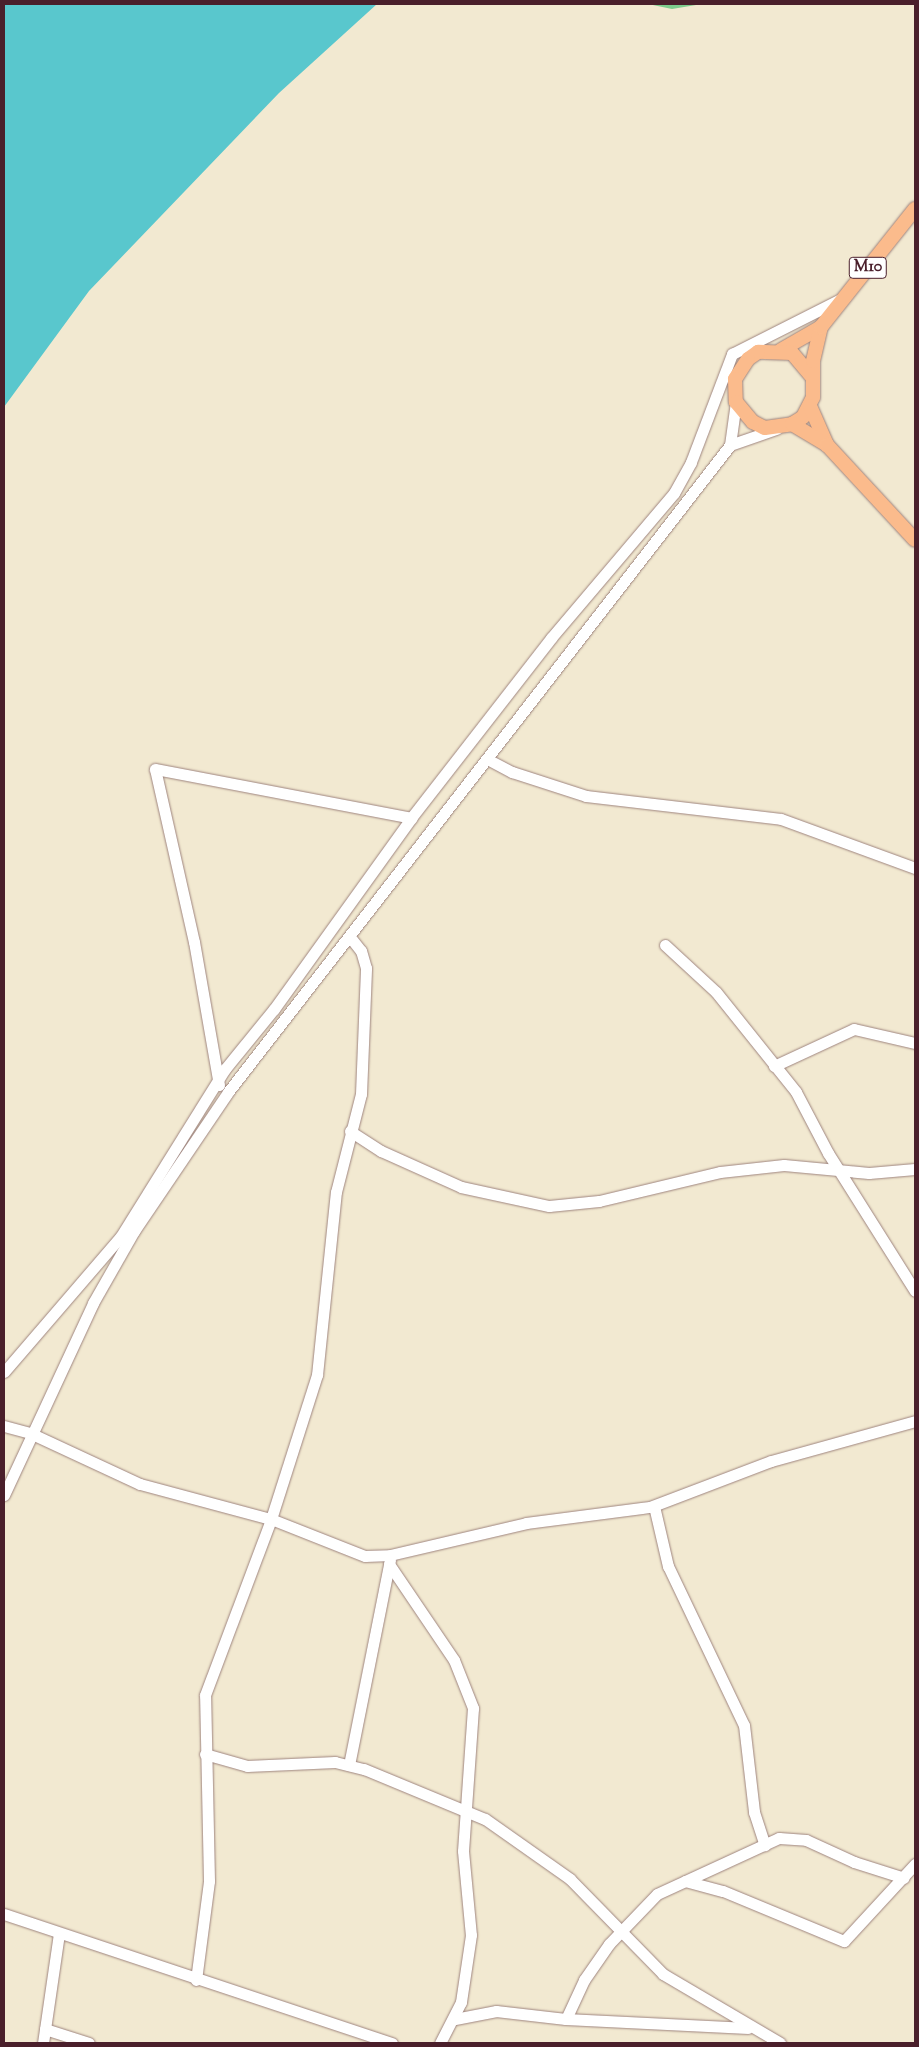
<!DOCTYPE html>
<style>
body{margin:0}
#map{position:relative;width:919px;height:2047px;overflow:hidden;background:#f2e9d1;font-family:"Sorts Mill Goudy",serif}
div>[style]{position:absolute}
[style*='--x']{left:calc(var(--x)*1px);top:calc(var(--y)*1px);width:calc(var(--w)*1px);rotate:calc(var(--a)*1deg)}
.green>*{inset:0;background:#7dcc8c}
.water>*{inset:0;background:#59c7cd}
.roads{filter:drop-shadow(0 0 1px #9e847e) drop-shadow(0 0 1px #9e847e)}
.minor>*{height:11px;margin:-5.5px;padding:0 5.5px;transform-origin:5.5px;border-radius:5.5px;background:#fff}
.major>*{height:14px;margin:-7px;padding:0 7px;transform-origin:7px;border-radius:7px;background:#fbbb8c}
span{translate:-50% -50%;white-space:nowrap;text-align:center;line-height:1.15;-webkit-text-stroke:4px #fff;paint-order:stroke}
.shield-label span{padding:1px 4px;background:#fff;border:1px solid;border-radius:4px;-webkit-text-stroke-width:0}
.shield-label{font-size:16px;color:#4a1f2b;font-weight:700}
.frame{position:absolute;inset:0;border:5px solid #4a1f2b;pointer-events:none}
</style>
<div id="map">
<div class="green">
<i style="clip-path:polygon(648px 4px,702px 4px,672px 9px)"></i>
</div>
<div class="water">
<i style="clip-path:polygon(4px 4px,377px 4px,279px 93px,89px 291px,4px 407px)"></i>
</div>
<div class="roads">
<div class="minor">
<i style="--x:730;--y:445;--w:49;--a:-19.2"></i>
<i style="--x:489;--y:760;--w:26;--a:28"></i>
<i style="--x:512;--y:772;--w:78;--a:18"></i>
<i style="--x:586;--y:796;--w:196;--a:6.7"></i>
<i style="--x:781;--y:819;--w:143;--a:20.1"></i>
<i style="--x:665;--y:945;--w:69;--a:42.7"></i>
<i style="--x:716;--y:992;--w:128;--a:51.3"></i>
<i style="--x:796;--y:1092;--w:69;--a:62.3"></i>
<i style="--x:828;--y:1153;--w:163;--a:57.8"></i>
<i style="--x:774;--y:1066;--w:88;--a:-24.8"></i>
<i style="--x:854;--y:1029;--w:63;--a:12.9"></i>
<i style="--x:219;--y:1085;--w:145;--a:-99.9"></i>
<i style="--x:194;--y:942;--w:177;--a:-102.7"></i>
<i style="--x:155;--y:769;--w:261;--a:10.8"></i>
<i style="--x:350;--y:1131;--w:37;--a:33"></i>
<i style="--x:381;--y:1151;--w:88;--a:24.2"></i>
<i style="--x:461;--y:1187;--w:90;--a:12.2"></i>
<i style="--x:549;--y:1206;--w:50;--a:-5.7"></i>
<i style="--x:599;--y:1201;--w:124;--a:-13.5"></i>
<i style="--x:720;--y:1172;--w:64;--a:-6.2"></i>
<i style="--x:784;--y:1165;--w:85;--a:5.4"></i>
<i style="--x:869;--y:1173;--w:46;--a:-5"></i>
<i style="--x:4;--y:1372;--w:179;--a:-49.3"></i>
<i style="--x:121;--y:1236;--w:197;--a:-58.1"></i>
<i style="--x:225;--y:1069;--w:77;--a:-50.8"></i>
<i style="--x:274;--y:1009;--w:235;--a:-54.3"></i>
<i style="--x:411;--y:818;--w:228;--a:-52.1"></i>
<i style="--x:551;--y:638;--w:190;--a:-49.7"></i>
<i style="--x:674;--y:493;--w:35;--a:-61"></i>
<i style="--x:691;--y:462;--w:116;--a:-69.2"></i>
<i style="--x:732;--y:354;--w:127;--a:-26.8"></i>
<i style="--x:4;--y:1426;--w:27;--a:15"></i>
<i style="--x:30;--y:1433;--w:121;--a:24.9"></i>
<i style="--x:140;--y:1484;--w:136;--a:15"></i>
<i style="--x:271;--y:1519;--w:101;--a:21.5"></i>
<i style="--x:365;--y:1556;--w:25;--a:-2"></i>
<i style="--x:390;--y:1555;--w:140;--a:-13.2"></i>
<i style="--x:526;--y:1523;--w:125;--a:-7.4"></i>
<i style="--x:650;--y:1507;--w:129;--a:-20.8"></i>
<i style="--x:771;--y:1461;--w:149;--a:-15.5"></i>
<i style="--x:4;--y:1495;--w:212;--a:-65.1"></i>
<i style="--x:93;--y:1303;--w:83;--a:-60.3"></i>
<i style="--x:134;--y:1231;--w:168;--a:-55.9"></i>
<i style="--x:228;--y:1092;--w:819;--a:-52.19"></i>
<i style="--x:730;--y:445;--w:43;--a:-82.1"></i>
<i style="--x:654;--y:1506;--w:62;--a:76.9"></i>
<i style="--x:668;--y:1566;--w:176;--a:64.5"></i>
<i style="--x:744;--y:1725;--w:88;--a:83.4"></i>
<i style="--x:754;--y:1812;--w:35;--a:72"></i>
<i style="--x:389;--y:1564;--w:116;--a:55.9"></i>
<i style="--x:454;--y:1660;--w:52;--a:68.4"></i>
<i style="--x:473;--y:1708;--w:143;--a:94"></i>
<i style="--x:463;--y:1851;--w:84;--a:84.6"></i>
<i style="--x:471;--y:1935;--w:68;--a:98.5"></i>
<i style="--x:461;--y:2002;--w:46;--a:117.1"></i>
<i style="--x:205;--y:1754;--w:44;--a:15.9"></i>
<i style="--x:247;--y:1766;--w:88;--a:-2.6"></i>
<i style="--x:335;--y:1762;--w:30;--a:14"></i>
<i style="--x:364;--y:1769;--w:131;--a:22.5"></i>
<i style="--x:485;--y:1819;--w:104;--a:35.2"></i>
<i style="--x:570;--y:1879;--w:133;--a:45.6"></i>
<i style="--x:663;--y:1974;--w:136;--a:30.5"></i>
<i style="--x:349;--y:1765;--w:209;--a:-78.7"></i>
<i style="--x:685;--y:1881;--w:39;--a:15"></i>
<i style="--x:723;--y:1891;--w:131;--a:22.5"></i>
<i style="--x:844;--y:1941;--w:105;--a:-47.3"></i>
<i style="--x:4;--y:1914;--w:409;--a:18.4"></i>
<i style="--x:196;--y:1980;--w:100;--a:-82.5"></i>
<i style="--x:209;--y:1881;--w:186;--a:-91.2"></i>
<i style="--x:205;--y:1695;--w:188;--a:-69.4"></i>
<i style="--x:271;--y:1519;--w:151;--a:-72.3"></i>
<i style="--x:317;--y:1375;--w:184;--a:-84.1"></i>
<i style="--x:336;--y:1192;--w:101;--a:-75.7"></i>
<i style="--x:361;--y:1094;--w:126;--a:-87.7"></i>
<i style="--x:366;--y:968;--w:18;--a:-106"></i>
<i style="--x:361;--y:951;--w:18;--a:-128"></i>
<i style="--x:455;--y:2019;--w:42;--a:-11"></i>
<i style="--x:496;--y:2011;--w:70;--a:6.5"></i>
<i style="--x:566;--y:2019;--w:43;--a:-65.2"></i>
<i style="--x:584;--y:1980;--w:44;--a:-55.2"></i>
<i style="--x:609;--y:1944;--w:69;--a:-46.2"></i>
<i style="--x:657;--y:1894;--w:134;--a:-24.7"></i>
<i style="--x:779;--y:1838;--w:27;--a:4"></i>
<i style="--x:806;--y:1840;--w:53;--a:24.6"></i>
<i style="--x:854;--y:1862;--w:52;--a:17.7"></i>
<i style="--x:566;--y:2019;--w:182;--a:2.8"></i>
<i style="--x:45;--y:2029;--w:46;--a:17.7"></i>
<i style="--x:43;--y:2043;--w:111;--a:-81.7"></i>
</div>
<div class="major">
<i style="--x:781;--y:350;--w:46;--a:-29.9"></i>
<i style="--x:813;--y:378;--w:33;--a:-130"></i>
<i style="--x:792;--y:353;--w:34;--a:-178"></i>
<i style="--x:758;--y:352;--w:12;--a:145"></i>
<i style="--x:748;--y:359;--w:24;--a:123"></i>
<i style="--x:735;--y:379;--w:23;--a:88"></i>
<i style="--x:736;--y:402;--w:26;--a:50"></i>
<i style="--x:753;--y:422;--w:13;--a:27"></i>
<i style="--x:765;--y:428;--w:27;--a:-8"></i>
<i style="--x:792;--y:424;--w:13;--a:-32"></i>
<i style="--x:803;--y:417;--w:22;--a:-63"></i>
<i style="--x:813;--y:397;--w:36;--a:-90"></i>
<i style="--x:813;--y:361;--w:35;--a:-77"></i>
<i style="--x:821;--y:327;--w:151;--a:-51.5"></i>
<i style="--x:810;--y:406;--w:43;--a:66.4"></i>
<i style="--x:792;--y:424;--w:41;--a:31"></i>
<i style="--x:827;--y:445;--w:129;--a:47.2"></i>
</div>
</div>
<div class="shield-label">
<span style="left:868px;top:268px">M10</span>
</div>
<div class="frame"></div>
</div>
